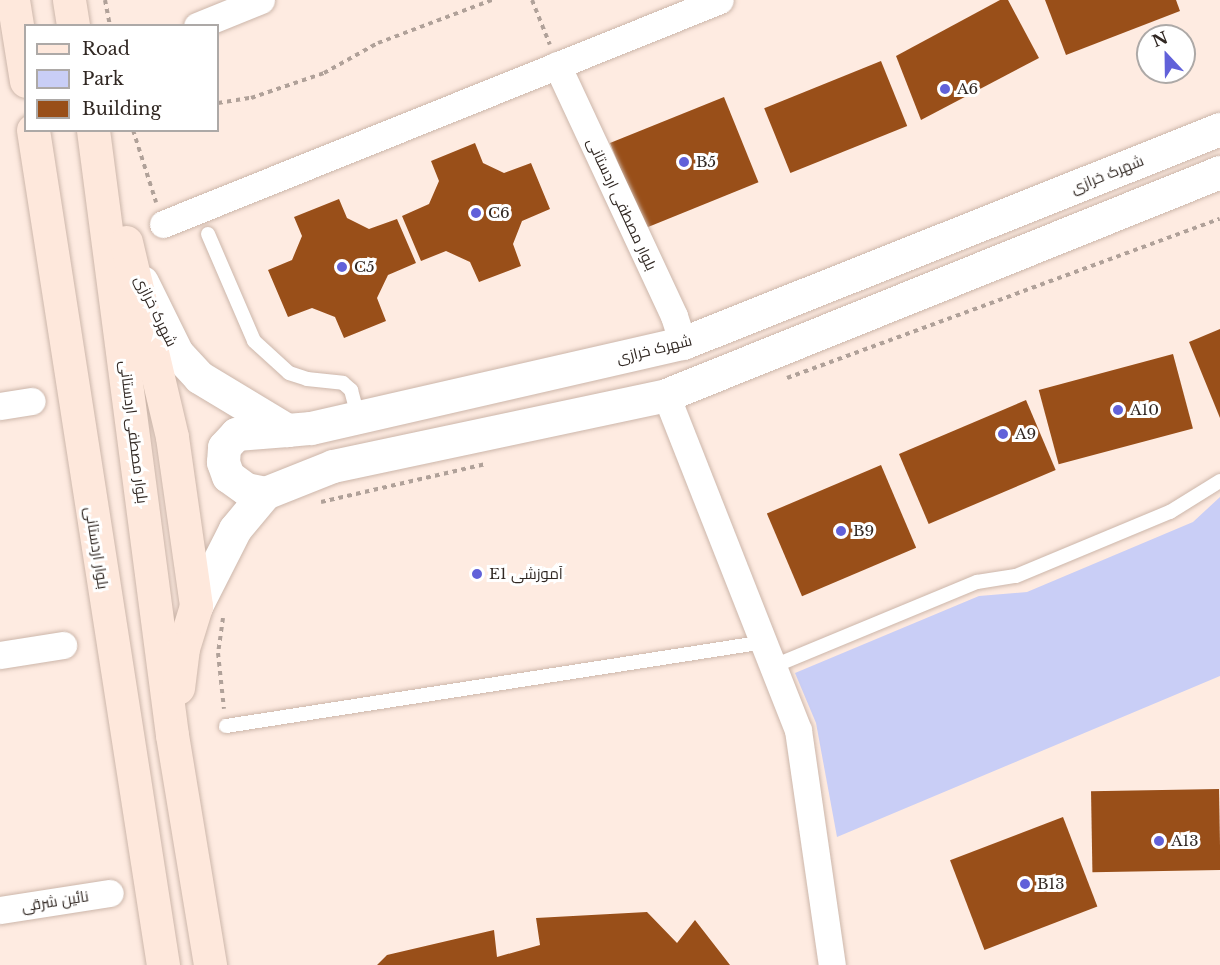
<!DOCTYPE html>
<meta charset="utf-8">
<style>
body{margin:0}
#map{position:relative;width:1220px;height:965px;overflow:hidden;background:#feebe1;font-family:"Libre Baskerville",Cairo,serif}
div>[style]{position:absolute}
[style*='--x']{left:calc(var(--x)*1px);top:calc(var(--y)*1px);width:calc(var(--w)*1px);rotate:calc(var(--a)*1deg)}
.green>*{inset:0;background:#c9cef6}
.building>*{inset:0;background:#994f19;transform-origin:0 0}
.path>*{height:4px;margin-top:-2px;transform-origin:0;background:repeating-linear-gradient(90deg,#b0a199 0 4.5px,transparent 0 9px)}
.roads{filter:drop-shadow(0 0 2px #ccb6aa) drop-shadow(0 0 2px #ccb6aa)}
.service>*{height:14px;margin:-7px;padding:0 7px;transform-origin:7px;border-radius:7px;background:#fff}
.minor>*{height:27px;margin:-13.5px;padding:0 13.5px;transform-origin:13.5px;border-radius:13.5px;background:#fff}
.tertiary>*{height:33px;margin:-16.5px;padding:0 16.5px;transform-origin:16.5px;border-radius:16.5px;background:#fff}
.secondary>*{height:33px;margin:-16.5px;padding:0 16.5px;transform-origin:16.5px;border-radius:16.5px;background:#fee8dc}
.dots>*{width:16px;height:16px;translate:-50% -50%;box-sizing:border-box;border:3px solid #fff;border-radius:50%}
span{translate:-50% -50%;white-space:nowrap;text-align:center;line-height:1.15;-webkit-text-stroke:6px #fff;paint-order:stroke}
.poi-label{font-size:15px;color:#312823}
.left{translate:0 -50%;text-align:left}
.street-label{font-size:15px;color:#312823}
.legend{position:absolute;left:24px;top:24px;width:195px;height:108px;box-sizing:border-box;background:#fff;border:2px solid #ada9a7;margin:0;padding:8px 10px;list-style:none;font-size:18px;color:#312823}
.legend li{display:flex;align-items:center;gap:12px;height:30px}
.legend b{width:30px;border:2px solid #ada9a7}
.north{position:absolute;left:1136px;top:24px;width:60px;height:60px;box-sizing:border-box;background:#fff;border:2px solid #ada9a7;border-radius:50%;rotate:338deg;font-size:16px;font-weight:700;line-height:24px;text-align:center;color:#312823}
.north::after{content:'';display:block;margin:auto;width:21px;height:27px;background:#6161d9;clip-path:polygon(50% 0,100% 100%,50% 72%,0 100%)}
</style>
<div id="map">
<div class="green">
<i style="clip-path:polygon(1220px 497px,1220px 676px,837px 837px,816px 723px,795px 673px,979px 596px,1027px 592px,1193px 522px)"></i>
</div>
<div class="building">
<i style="clip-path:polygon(1000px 0,1008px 0,1039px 58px,921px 120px,896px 56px)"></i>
<i style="clip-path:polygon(1045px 0,1176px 0,1180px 11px,1066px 55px)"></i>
<i style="left:881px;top:61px;width:70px;height:126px;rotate:68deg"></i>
<i style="left:724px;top:97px;width:92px;height:123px;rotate:68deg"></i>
<i style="clip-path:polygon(475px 143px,483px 163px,504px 173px,531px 163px,550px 209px,522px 221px,513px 244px,521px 266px,479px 282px,470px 262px,446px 251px,421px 261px,402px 216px,429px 204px,439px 181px,431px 161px)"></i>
<i style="clip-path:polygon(339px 199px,347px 218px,369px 229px,397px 219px,416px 263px,388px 275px,377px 298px,386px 321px,344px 338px,335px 317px,312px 308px,288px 317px,268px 270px,292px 260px,302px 236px,294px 217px)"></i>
<i style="clip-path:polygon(1220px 329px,1220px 418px,1189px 342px)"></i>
<i style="left:1173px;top:354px;width:77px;height:139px;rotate:75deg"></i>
<i style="left:1026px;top:400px;width:76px;height:138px;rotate:67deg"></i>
<i style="left:881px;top:465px;width:90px;height:124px;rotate:67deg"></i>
<i style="left:1219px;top:789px;width:81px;height:128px;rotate:89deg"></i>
<i style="left:1063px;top:817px;width:96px;height:121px;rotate:69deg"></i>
<i style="clip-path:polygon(647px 912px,677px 943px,695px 920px,730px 965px,377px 965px,387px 955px,494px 930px,497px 957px,540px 945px,536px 918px)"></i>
</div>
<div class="path">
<i style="--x:105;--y:0;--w:26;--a:79"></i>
<i style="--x:532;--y:0;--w:48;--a:68.2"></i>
<i style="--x:218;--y:103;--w:33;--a:-9"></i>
<i style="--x:251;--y:98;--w:77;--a:-18.9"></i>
<i style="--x:324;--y:73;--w:62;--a:-29.1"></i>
<i style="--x:378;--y:43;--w:122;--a:-20.7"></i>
<i style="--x:133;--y:130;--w:76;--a:72.3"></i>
<i style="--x:787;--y:378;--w:461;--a:-20.2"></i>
<i style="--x:321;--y:502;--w:169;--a:-13"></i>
<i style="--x:223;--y:618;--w:35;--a:98"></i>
<i style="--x:218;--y:653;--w:56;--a:83.9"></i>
</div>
<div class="roads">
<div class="service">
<i style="--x:208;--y:234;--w:116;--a:66.7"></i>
<i style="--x:254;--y:341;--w:47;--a:42.4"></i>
<i style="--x:289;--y:373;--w:19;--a:18"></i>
<i style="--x:307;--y:379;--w:36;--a:6"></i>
<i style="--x:343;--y:383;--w:11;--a:41"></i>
<i style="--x:351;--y:390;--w:28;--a:75"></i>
<i style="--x:774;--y:666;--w:220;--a:-22.5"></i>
<i style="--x:977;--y:582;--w:39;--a:-9"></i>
<i style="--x:1016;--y:576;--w:167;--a:-22.6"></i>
<i style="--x:1170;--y:512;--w:59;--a:-31.8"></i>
<i style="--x:226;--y:726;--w:546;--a:-8.86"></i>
</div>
<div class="minor">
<i style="--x:197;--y:26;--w:69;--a:-22.1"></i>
<i style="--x:557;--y:65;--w:277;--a:65"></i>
<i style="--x:674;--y:316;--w:28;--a:72"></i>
<i style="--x:163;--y:224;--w:600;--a:-21.91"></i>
<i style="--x:666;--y:395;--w:360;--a:68.5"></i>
<i style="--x:798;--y:730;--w:237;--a:81.8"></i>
<i style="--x:0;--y:406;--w:32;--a:-9"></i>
<i style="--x:0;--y:655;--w:64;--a:-9"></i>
<i style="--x:0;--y:910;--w:111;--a:-8.8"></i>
</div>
<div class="tertiary">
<i style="--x:142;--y:282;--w:79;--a:63.8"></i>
<i style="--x:177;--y:353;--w:33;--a:47"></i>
<i style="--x:199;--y:377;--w:103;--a:31.1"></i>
<i style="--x:287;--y:430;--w:24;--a:-5"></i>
<i style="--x:311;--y:428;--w:382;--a:-12.9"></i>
<i style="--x:683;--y:343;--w:578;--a:-21.73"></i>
<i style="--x:265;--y:493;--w:19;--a:-168"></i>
<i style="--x:246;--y:489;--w:22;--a:-144"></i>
<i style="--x:228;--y:476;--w:15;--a:-110"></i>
<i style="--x:223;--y:462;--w:15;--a:-86"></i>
<i style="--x:224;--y:447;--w:18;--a:-47"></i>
<i style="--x:236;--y:434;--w:51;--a:-4.5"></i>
<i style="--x:196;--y:606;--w:86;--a:-63.1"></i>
<i style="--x:235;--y:529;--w:47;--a:-50.2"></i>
<i style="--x:265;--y:493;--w:73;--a:-21.7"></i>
<i style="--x:333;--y:466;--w:340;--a:-12"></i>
<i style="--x:666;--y:395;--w:597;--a:-21.93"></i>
</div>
<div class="secondary">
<i style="--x:13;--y:0;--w:82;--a:80.9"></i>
<i style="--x:69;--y:0;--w:26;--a:81"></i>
<i style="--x:33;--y:130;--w:845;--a:81.15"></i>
<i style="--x:93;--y:130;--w:610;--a:82.56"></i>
<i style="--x:172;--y:735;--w:233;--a:80.6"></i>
<i style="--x:126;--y:242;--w:200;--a:76.7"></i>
<i style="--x:172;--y:437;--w:171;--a:81.9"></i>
<i style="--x:196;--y:606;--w:44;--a:107.2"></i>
<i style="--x:183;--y:648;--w:40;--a:97.1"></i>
</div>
</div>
<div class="dots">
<i style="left:945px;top:89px;background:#6161d9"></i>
<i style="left:684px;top:162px;background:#6161d9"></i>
<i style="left:476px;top:213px;background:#6161d9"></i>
<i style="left:342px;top:267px;background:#6161d9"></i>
<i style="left:1118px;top:410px;background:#6161d9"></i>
<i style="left:1003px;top:434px;background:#6161d9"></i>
<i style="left:841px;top:531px;background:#6161d9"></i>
<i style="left:477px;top:574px;background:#6161d9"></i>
<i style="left:1159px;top:841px;background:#6161d9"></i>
<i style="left:1025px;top:884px;background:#6161d9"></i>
</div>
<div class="poi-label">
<span class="left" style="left:957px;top:89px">A6</span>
<span class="left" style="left:696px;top:162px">B5</span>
<span class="left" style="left:488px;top:213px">C6</span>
<span class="left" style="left:354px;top:267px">C5</span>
<span class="left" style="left:1130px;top:410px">A10</span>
<span class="left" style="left:1015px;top:434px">A9</span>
<span class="left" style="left:853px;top:531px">B9</span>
<span class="left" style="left:489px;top:574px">E1 آموزشی</span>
<span class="left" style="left:1171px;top:841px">A13</span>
<span class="left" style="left:1037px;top:884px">B13</span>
</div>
<div class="street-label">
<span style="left:1107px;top:174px;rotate:-22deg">شهرک خرازی</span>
<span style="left:622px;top:204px;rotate:65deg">بلوار مصطفی اردستانی</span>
<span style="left:156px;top:311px;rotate:64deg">شهرک خرازی</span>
<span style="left:654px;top:349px;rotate:-14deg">شهرک خرازی</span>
<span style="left:134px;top:432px;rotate:83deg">بلوار مصطفی اردستانی</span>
<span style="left:97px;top:548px;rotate:81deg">بلوار اردستانی</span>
<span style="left:55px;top:901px;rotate:-9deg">نائین شرقی</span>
</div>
<ul class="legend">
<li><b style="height:8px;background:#fee8dc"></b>Road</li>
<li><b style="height:16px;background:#c9cef6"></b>Park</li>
<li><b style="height:16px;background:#994f19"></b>Building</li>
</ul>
<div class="north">N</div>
</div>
